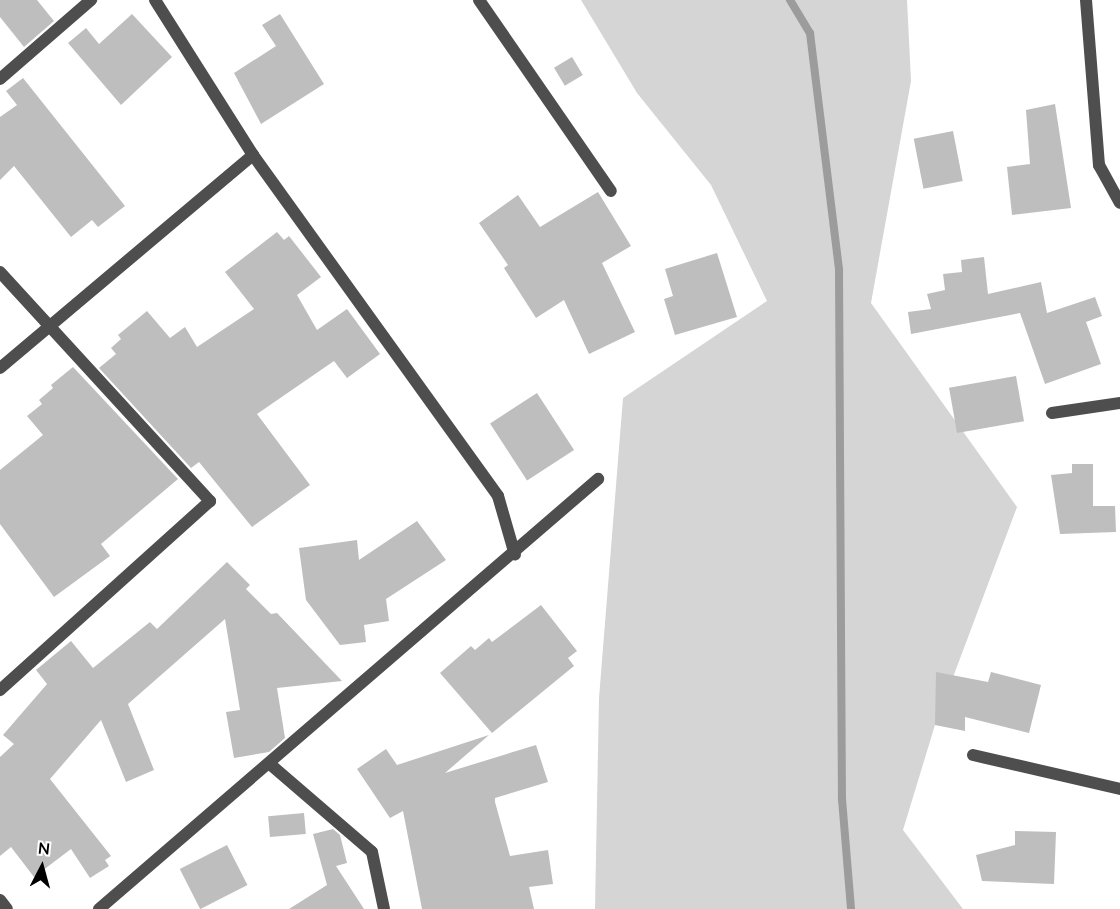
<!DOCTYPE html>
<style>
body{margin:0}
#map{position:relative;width:1120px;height:909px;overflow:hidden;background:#fff;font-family:"Nunito Sans",sans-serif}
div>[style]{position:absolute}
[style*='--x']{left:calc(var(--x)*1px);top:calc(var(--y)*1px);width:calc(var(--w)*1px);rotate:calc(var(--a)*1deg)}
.green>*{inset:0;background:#d5d5d5}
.stream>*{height:8px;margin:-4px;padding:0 4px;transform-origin:4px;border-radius:4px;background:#9c9c9c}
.building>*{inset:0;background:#bebebe;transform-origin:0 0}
.minor>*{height:12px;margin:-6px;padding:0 6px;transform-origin:6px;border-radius:6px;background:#4e4e4e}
span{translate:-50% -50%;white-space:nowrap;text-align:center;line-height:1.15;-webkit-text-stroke:6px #fff;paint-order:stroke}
.north{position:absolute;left:12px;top:837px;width:60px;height:60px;-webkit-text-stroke:4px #fff;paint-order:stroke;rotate:6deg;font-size:16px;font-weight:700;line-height:24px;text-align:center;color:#000}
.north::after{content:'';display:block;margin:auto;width:21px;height:27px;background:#000;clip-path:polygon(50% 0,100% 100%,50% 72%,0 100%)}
</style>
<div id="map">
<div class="green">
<i style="clip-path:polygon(581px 0,907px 0,911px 81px,871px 303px,1017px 507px,935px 725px,903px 830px,963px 909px,595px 909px,599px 698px,623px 398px,767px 301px,711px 185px,637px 93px)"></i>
</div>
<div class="stream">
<i style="--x:790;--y:0;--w:39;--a:59"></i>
<i style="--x:810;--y:33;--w:239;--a:83"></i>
<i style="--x:839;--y:270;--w:529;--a:89.68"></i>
<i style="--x:842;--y:799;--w:110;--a:85.3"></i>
</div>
<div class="building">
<i style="clip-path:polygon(0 0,37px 0,54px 21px,24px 47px,0 17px)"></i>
<i style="clip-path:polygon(132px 14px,172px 57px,121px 105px,68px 43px,86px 28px,99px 44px)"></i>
<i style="clip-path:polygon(280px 14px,324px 84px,261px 124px,234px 73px,276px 46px,262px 25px)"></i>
<i style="left:572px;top:57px;width:21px;height:21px;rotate:59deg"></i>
<i style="clip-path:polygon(23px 78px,125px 206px,98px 227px,92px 220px,71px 237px,14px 166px,0 180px,0 117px,17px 105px,6px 91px)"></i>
<i style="clip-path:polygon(1055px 104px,1071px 208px,1012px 215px,1007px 167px,1030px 164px,1026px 110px)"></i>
<i style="left:953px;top:131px;width:51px;height:40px;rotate:79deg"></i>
<i style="clip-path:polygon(598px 192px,631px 246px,602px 263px,635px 332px,589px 354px,564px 300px,536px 318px,504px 268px,508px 265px,479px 223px,518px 195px,540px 227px)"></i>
<i style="clip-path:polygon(277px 232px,284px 240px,289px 236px,321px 277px,297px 295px,317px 330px,347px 309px,380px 354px,347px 378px,334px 361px,257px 414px,310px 485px,252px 527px,199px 462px,191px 468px,99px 368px,116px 354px,111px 348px,121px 339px,118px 335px,147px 311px,170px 338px,185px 327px,197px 347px,254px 309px,225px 272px)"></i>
<i style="clip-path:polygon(717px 253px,737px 317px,675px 335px,664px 299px,673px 296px,665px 269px)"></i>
<i style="clip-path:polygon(984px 257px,988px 294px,1041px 282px,1047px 313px,1095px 297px,1102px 316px,1086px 322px,1101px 364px,1045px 384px,1020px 313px,911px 334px,908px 312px,931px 309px,927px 294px,945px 290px,943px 274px,962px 272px,961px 260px)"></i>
<i style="clip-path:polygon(73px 367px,178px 479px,101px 544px,110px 556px,54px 597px,0 524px,0 470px,43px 435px,27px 416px,42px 404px,39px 400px,53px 388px,51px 385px)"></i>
<i style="left:1016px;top:376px;width:46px;height:68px;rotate:80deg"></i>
<i style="left:537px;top:393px;width:68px;height:56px;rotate:57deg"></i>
<i style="clip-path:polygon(1072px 464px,1093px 464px,1093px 506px,1115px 506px,1116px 532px,1060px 534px,1051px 475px,1072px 473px)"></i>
<i style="clip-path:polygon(417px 521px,446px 560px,386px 599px,389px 621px,364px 625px,366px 642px,340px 645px,306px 600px,299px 548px,357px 540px,359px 560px)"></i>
<i style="clip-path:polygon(227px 562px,250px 585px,246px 589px,271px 614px,277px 613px,342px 681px,277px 688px,285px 738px,269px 752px,234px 758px,226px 712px,240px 710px,225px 619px,128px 704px,154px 770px,126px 782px,101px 720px,50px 779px,111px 856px,105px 860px,109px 866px,90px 878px,71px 849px,34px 877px,11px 847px,0 856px,0 757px,14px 744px,3px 735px,47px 684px,36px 670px,71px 641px,93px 668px,150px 622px,157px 629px)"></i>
<i style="clip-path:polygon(541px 605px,577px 651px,568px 658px,574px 666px,492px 733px,440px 673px,471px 646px,475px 650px,489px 638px,492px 642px)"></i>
<i style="clip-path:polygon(936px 672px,988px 682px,991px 672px,1041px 685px,1029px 733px,965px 717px,965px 731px,935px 725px)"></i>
<i style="clip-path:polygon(489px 735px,445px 773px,536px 745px,548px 782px,495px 798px,495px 802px,510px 856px,548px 850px,553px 884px,529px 887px,534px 909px,422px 909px,403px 811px,390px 818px,357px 769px,386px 749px,397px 765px)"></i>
<i style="left:304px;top:813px;width:21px;height:36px;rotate:85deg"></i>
<i style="clip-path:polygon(333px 829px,340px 835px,347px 863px,336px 866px,364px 909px,289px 909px,327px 885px,313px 834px)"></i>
<i style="clip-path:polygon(1015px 831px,1056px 832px,1054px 884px,982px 881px,976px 855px,1015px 845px)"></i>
<i style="left:227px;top:845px;width:45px;height:53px;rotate:63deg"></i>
</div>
<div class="minor">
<i style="--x:155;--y:0;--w:183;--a:57.7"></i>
<i style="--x:253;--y:155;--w:420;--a:54.3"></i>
<i style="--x:498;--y:496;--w:61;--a:73.9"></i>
<i style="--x:479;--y:0;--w:232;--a:55.4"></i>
<i style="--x:1086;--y:0;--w:166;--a:85.5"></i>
<i style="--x:1099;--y:165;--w:43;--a:61.1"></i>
<i style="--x:0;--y:79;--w:121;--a:-41"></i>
<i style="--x:0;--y:272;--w:311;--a:47.5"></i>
<i style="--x:210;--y:501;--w:283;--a:138"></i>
<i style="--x:0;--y:368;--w:331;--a:-40.1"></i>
<i style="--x:1052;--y:413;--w:69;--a:-8.4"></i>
<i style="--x:973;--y:755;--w:151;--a:13"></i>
<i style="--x:271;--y:765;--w:133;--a:40.7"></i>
<i style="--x:372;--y:852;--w:58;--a:78.1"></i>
<i style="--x:0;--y:900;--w:11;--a:52"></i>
<i style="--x:99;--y:909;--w:659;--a:-40.75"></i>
</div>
<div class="north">N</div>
</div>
